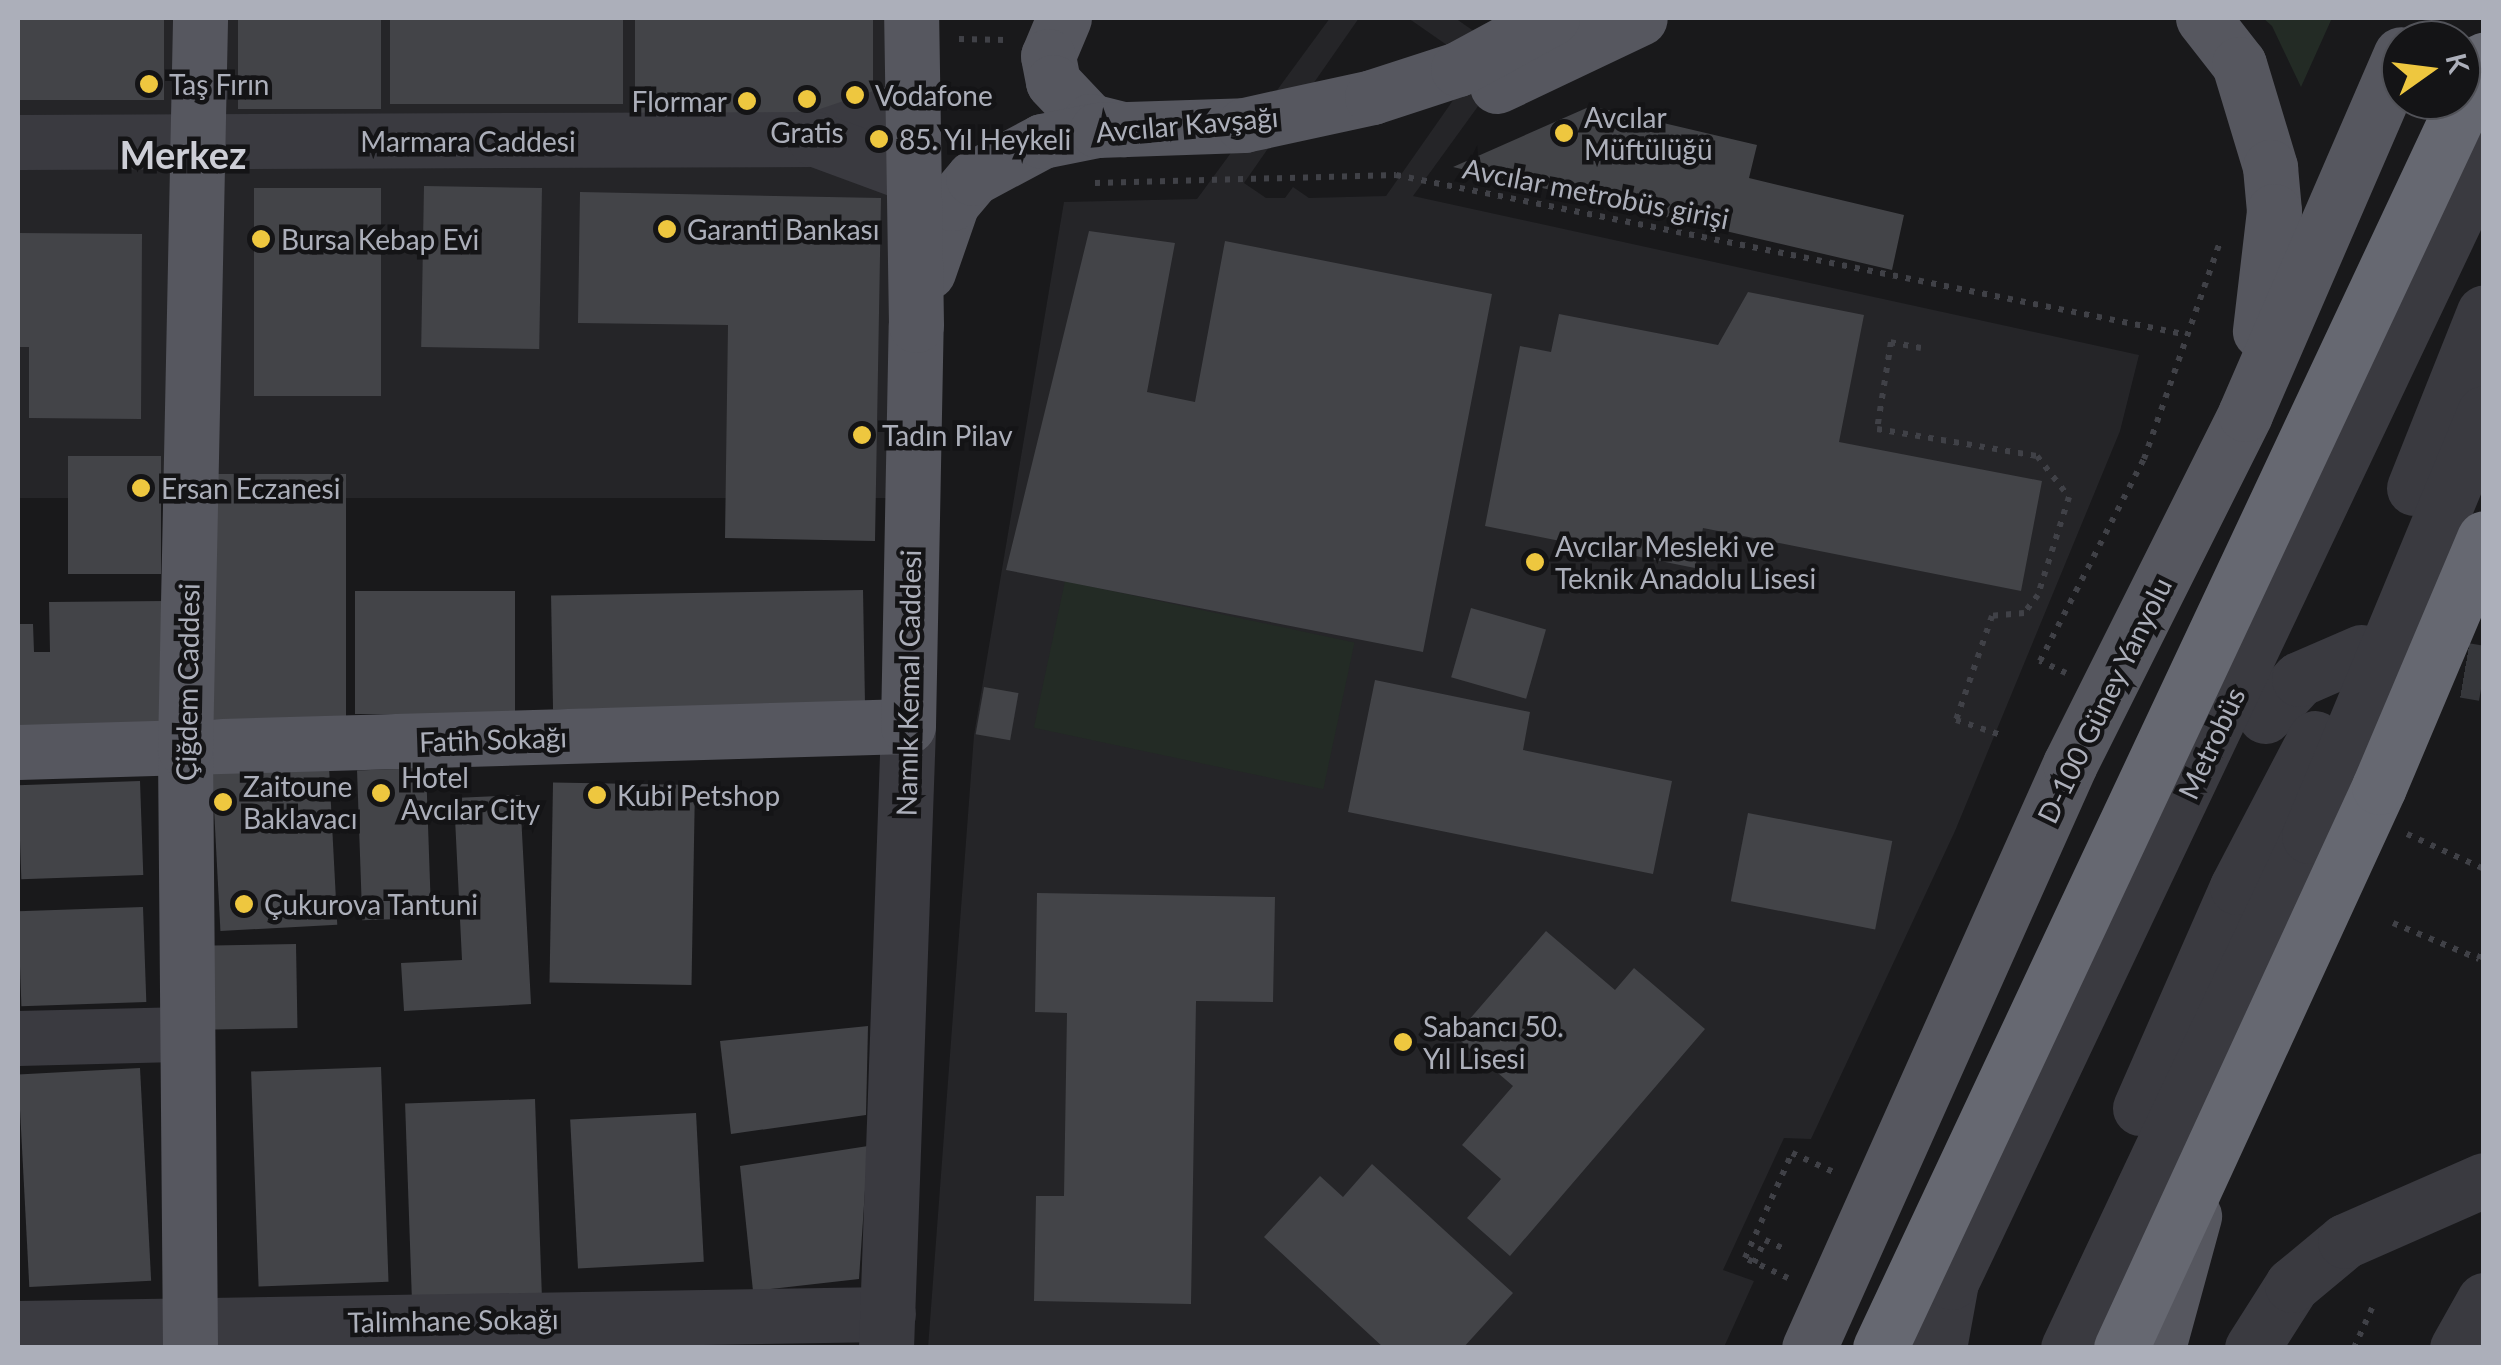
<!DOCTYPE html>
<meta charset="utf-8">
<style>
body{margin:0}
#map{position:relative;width:2501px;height:1365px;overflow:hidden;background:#19191b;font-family:Lato,sans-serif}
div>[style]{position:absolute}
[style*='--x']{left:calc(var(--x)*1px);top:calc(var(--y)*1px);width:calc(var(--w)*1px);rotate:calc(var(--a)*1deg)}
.built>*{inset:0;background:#252528;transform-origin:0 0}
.green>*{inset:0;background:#232b25;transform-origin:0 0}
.building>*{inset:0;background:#434448;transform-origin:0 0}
.minor-tunnel>*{height:55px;margin-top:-27.5px;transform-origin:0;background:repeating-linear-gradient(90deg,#36373b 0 55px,transparent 0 83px)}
.path>*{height:6px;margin-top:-3px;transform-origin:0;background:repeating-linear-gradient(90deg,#404147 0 5px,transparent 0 13px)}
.minor>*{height:55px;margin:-27.5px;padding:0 27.5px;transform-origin:27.5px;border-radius:27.5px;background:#3a3a40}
.major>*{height:55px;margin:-27.5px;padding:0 27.5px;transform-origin:27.5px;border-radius:27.5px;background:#56575f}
.highway>*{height:55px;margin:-27.5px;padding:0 27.5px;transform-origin:27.5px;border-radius:27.5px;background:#666871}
.dots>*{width:28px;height:28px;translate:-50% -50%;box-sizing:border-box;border:5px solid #141416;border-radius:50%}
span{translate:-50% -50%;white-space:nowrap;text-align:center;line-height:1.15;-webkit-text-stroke:9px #141416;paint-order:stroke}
.poi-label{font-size:28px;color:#acafba}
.left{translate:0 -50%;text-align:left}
.right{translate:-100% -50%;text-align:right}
.street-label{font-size:28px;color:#acafba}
.district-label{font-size:38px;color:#cdced6;font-weight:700}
.frame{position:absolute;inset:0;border:20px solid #acafba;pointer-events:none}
.north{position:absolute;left:2381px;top:20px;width:100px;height:100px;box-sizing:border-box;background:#141416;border:2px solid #515258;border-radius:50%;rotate:76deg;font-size:28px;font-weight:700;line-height:40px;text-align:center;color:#acafba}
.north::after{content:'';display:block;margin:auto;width:35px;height:45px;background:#eec73f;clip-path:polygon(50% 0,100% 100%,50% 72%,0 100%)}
</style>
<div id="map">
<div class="built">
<i style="left:18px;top:18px;width:891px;height:480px"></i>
<i style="clip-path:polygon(1330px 18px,1359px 18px,1244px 183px,1266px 198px,1285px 198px,1293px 187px,1309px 198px,1386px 196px,1477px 66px,1408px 18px,1455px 18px,1495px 46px,1542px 18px,1413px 196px,2139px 355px,2120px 431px,1955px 831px,1811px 1139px,1784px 1138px,1723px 1270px,1754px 1281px,1724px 1347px,928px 1348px,974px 735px,1064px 202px,1197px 199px)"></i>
</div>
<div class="green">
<i style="clip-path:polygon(2263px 18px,2332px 18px,2301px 87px,2272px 26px)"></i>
<i style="left:1065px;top:581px;width:296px;height:150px;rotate:12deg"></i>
</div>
<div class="building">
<i style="left:20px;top:18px;width:144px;height:82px"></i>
<i style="left:238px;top:18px;width:143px;height:91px"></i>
<i style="left:390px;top:18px;width:233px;height:86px"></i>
<i style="left:635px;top:18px;width:238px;height:97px"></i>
<i style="clip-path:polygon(1591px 106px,1757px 145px,1749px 178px,1904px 215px,1892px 270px,1453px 167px)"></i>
<i style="left:424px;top:186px;width:118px;height:161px;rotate:1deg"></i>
<i style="left:254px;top:188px;width:127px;height:208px"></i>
<i style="clip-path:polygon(580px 192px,881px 198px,875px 541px,725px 538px,728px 325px,578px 323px)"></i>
<i style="clip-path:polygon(1089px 231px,1175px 243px,1147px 392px,1195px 402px,1225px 241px,1492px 294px,1423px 652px,1006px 570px)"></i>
<i style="clip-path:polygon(18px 233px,142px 234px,141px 419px,29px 418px,29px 347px,18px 347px)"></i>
<i style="clip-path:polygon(1748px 292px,1864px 315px,1839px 442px,2042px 481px,2021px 591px,1703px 528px,1695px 568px,1485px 526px,1520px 346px,1551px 352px,1559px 314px,1718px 345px)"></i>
<i style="left:68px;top:456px;width:93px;height:118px"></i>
<i style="left:206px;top:474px;width:140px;height:245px"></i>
<i style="left:863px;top:590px;width:114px;height:312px;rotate:89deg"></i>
<i style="left:355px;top:591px;width:160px;height:123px"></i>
<i style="clip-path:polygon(166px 601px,167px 730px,18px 732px,18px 624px,33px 624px,34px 652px,50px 652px,49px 602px)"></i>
<i style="left:1471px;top:608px;width:78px;height:72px;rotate:16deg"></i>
<i style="clip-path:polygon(1375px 680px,1530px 712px,1523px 750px,1672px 781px,1653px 874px,1348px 812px)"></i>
<i style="left:984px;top:687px;width:35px;height:48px;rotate:10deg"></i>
<i style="left:329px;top:767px;width:158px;height:117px;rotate:87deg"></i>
<i style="left:426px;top:768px;width:150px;height:69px;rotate:88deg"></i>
<i style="left:140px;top:781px;width:94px;height:122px;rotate:88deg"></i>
<i style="left:695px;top:785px;width:200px;height:142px;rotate:91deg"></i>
<i style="clip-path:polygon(520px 795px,531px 1004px,404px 1011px,401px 963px,462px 960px,454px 798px)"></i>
<i style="left:1748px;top:813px;width:147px;height:90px;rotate:11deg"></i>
<i style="clip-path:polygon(1037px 893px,1275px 897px,1273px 1002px,1196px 1001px,1191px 1304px,1034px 1301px,1036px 1196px,1064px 1196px,1067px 1013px,1035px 1012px)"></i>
<i style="left:143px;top:907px;width:95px;height:125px;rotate:88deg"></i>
<i style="clip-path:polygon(1546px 931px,1615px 990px,1634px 968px,1705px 1029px,1510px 1256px,1467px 1218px,1501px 1179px,1462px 1145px,1513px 1086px,1455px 1036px)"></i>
<i style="left:296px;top:944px;width:84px;height:83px;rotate:89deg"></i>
<i style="clip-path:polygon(868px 1026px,866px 1115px,731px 1134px,720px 1041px)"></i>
<i style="left:381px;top:1067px;width:215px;height:130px;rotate:88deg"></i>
<i style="left:140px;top:1068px;width:213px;height:122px;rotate:87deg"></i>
<i style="left:535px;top:1099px;width:216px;height:130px;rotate:88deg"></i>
<i style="left:696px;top:1113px;width:149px;height:126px;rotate:87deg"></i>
<i style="clip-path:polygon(868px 1146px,859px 1279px,753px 1291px,740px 1166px)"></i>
<i style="clip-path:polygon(1372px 1164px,1513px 1293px,1463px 1348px,1384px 1348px,1264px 1237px,1320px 1176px,1343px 1197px)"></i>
</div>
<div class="minor-tunnel">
<i style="--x:2383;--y:656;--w:102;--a:9.6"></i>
</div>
<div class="path">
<i style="--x:959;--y:39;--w:47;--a:1.2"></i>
<i style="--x:1095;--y:183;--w:301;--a:-1.5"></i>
<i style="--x:1396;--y:175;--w:803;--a:11.42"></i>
<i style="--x:1921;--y:348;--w:31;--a:-169"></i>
<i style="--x:1891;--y:342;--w:88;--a:99.1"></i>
<i style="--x:1877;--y:429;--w:162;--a:9.6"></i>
<i style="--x:2037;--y:456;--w:52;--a:52"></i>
<i style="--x:2069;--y:497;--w:103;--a:107.6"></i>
<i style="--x:2038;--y:595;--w:23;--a:128"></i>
<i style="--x:2024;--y:613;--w:32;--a:175"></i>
<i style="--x:1992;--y:616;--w:110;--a:109.1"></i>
<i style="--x:1956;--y:720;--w:51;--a:18.4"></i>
<i style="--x:2066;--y:673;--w:29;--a:-155"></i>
<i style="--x:2040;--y:661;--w:227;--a:-62.8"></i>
<i style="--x:2144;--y:459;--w:227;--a:-70.7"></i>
<i style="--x:2407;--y:834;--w:85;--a:24.4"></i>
<i style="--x:2393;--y:923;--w:93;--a:22.7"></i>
<i style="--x:2479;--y:959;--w:12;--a:-66"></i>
<i style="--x:1754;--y:1263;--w:25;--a:-64"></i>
<i style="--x:1765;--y:1240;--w:21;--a:25"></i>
<i style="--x:1788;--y:1278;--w:47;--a:-155.1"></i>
<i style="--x:1745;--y:1258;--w:115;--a:-65.9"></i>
<i style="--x:1792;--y:1153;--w:51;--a:24.5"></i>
<i style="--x:2354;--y:1348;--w:44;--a:-65.8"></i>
</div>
<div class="minor">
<i style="--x:815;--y:139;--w:103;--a:-18.6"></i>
<i style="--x:18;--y:142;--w:797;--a:-0.22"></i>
<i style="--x:815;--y:139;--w:104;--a:20.2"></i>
<i style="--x:2414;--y:488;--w:189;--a:-68.3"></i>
<i style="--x:2265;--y:716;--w:50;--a:-47.4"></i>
<i style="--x:2299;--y:679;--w:68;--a:-23.5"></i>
<i style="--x:18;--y:1038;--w:169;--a:-1.4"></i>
<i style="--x:2140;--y:1108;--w:241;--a:-66.3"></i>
<i style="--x:2237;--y:887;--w:168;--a:-62.4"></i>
<i style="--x:18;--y:1328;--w:870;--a:-0.92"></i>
<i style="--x:886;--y:1348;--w:622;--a:-87.97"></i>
<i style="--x:1939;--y:1348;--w:67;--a:-79.7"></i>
<i style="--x:1951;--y:1282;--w:1244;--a:-64.63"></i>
<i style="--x:2068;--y:1348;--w:566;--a:-64.79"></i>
<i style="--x:2309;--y:836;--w:458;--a:-67.5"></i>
<i style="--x:2252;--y:1348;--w:75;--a:-57.6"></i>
<i style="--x:2292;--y:1285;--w:69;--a:-39.7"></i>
<i style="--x:2345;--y:1241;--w:152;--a:-23.7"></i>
<i style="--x:2457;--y:1348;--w:55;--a:-60.6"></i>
</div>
<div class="major">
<i style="--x:1064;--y:18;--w:41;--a:112.8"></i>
<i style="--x:1048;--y:56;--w:26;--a:79"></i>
<i style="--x:1053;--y:82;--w:54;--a:46.5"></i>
<i style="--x:1090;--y:121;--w:34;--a:14"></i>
<i style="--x:2203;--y:18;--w:58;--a:52"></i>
<i style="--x:2239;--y:64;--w:108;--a:73.2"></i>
<i style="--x:2270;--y:167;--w:44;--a:84.8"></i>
<i style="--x:2274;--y:211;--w:121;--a:96.7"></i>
<i style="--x:1497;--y:86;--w:158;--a:-25.4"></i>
<i style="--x:928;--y:272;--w:73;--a:-70.8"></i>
<i style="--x:952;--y:203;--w:33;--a:-50"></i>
<i style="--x:973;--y:178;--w:78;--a:-28.2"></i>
<i style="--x:1042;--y:141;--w:56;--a:-11.3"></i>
<i style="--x:1097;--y:130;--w:147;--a:-1.9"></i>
<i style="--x:1244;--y:125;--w:131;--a:-12.3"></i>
<i style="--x:1372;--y:97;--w:90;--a:-18"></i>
<i style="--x:1458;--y:69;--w:107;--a:-28.5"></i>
<i style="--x:18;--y:752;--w:890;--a:-1.67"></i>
<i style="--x:908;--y:726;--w:401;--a:-88.9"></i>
<i style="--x:916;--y:325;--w:307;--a:-90.9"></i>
<i style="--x:190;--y:1348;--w:599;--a:-90.48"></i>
<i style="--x:185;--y:749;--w:731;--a:-88.82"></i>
<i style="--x:1809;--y:1348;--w:640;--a:-65.92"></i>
<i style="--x:2070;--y:764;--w:391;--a:-63.4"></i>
<i style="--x:2245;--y:414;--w:392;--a:-66.6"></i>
<i style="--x:2158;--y:1348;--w:137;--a:-74.7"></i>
</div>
<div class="highway">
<i style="--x:1880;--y:1348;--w:1423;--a:-64.88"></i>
<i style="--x:2121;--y:1348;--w:617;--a:-65.3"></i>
<i style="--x:2379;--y:787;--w:270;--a:-67.1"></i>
</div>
<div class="dots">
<i style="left:149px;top:84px;background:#eec73f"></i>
<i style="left:855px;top:95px;background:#eec73f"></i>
<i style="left:807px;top:99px;background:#eec73f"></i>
<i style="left:747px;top:101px;background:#eec73f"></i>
<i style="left:1564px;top:133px;background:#eec73f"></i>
<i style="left:879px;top:139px;background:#eec73f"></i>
<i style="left:667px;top:229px;background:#eec73f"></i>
<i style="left:261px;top:239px;background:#eec73f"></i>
<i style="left:862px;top:435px;background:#eec73f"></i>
<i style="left:141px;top:488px;background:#eec73f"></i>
<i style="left:1535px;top:562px;background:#eec73f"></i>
<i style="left:381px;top:793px;background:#eec73f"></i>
<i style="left:597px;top:795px;background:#eec73f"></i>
<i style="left:223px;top:802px;background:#eec73f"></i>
<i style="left:244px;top:904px;background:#eec73f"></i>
<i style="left:1403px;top:1042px;background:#eec73f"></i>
</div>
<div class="poi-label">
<span class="left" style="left:169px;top:84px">Taş Fırın</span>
<span class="left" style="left:875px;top:95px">Vodafone</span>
<span class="right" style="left:727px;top:101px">Flormar</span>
<span class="left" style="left:1584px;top:133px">Avcılar<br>Müftülüğü</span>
<span style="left:807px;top:132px">Gratis</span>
<span class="left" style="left:899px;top:139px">85. Yıl Heykeli</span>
<span class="left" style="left:687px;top:229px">Garanti Bankası</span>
<span class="left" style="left:281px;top:239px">Bursa Kebap Evi</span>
<span class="left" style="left:882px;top:435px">Tadın Pilav</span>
<span class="left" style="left:161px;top:488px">Ersan Eczanesi</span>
<span class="left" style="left:1555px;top:562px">Avcılar Mesleki ve<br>Teknik Anadolu Lisesi</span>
<span class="left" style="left:401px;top:793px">Hotel<br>Avcılar City</span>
<span class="left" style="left:243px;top:802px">Zaitoune<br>Baklavacı</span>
<span class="left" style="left:617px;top:795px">Kubi Petshop</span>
<span class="left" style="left:264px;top:904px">Çukurova Tantuni</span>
<span class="left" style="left:1423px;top:1042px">Sabancı 50.<br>Yıl Lisesi</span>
</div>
<div class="street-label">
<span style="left:1187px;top:124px;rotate:-5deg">Avcılar Kavşağı</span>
<span style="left:468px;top:141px">Marmara Caddesi</span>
<span style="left:1596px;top:193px;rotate:11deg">Avcılar metrobüs girişi</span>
<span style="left:187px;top:682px;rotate:-89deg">Çiğdem Caddesi</span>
<span style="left:908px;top:683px;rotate:-89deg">Namık Kemal Caddesi</span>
<span style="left:2104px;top:700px;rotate:-64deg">D-100 Güney Yanyolu</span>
<span style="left:493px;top:739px;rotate:-2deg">Fatih Sokağı</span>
<span style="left:2211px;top:743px;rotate:-65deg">Metrobüs</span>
<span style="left:453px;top:1320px;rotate:-1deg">Talimhane Sokağı</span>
</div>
<div class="district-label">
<span style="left:183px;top:155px">Merkez</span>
</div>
<div class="frame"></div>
<div class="north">K</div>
</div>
